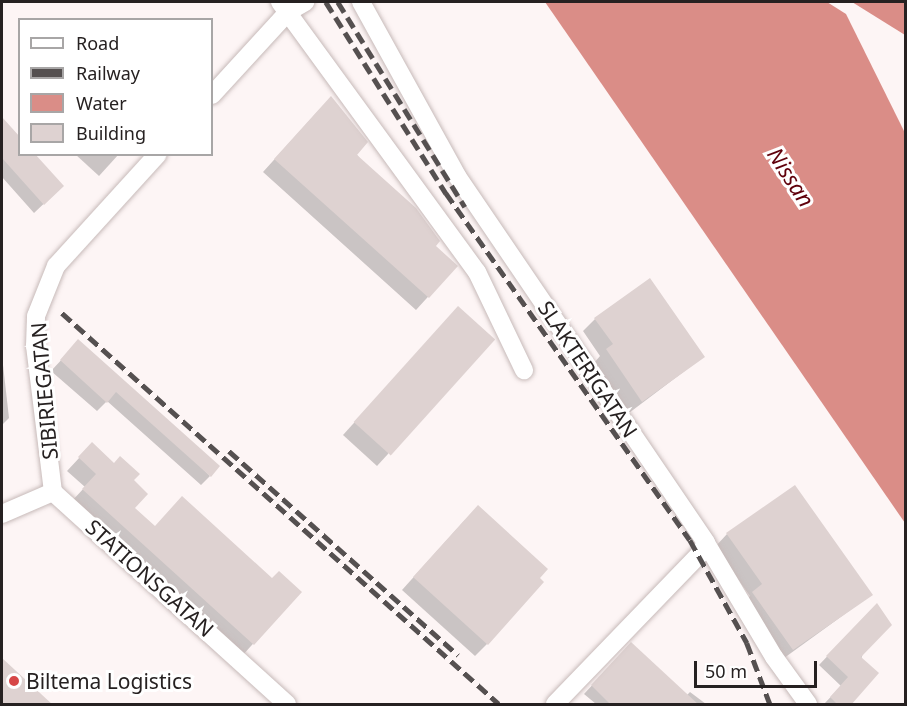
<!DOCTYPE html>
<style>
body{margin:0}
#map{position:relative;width:907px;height:706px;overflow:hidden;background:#fdf5f5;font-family:"Noto Sans",sans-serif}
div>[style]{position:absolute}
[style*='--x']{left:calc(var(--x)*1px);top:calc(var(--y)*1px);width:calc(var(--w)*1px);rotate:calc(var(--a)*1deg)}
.water>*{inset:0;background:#da8d87}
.shadow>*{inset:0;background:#0003}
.building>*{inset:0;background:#ded2d1;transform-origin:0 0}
.roads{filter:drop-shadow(0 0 2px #c7bab9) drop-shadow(0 0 2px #c7bab9)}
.minor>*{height:18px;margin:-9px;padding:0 9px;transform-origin:9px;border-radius:9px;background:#fff}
.rail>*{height:4.5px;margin-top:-2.25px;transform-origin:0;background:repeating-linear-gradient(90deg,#555050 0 12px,transparent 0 18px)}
.dots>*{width:16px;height:16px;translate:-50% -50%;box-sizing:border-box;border:3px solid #fff;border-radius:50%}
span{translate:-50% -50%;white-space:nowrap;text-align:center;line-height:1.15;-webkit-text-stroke:6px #fff;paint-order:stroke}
.street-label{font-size:21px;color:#262121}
.poi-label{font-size:21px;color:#262121}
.left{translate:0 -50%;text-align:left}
.water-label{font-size:22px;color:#60000b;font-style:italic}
.frame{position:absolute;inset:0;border:3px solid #262121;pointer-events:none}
.legend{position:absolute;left:18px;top:18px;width:195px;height:138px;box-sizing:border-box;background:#fff;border:2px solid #a8a6a6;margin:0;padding:8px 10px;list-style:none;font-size:18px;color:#262121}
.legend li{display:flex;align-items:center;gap:12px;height:30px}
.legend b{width:30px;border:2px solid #a8a6a6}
.scale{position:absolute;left:694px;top:661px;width:123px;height:27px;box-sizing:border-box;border:3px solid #262121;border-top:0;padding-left:8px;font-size:18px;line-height:21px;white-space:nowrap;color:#262121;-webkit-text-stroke:4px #fff;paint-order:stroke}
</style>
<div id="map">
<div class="water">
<i style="clip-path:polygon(545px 2px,827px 2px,846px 14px,905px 133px,905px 523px)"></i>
<i style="clip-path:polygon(852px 2px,905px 2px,905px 35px)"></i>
</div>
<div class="shadow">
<i style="clip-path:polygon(319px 110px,434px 246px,456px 266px,416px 310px,263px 172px)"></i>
<i style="clip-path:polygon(2px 119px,20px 139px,20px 154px,53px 195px,34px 213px,2px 177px)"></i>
<i style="clip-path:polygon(75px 154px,119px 154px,99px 176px)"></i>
<i style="clip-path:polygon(595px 319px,703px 357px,629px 413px,594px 363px,600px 356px,583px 331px)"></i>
<i style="clip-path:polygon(447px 320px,388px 454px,377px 466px,343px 435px)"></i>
<i style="clip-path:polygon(78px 342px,210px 476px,201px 485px,107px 401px,97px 411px,51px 371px)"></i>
<i style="clip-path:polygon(2px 356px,9px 418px,2px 425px)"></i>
<i style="clip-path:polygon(80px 457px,132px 481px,133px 508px,154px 527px,300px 592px,241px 657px,71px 502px,85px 487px,67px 471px)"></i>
<i style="clip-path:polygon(465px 520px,487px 644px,475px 656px,402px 590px)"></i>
<i style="clip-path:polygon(727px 534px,871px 595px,780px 661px,740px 605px,750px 596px,715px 547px)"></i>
<i style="clip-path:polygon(876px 605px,849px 704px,824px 704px,841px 686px,819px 665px)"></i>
<i style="clip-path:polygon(623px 652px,687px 695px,690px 692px,706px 704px,596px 704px,584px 694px)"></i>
<i style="clip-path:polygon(2px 660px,50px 704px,2px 704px)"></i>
</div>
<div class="building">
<i style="clip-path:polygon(331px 96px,368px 142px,357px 155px,416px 208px,440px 241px,436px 246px,458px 266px,429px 298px,274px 159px)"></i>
<i style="clip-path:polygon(2px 117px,20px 137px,20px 154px,35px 154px,64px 186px,44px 205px,2px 158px)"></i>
<i style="clip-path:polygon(650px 278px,705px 357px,642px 402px,606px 349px,613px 344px,594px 318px)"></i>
<i style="left:458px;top:306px;width:50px;height:156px;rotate:42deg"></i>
<i style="clip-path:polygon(78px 339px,220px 466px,211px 477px,116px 392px,107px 403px,60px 360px)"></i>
<i style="clip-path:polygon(92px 442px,114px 463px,120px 456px,140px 474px,134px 480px,148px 494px,135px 508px,155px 526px,182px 496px,272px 578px,279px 571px,302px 592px,254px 645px,82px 489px,96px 474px,78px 457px)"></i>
<i style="clip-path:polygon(795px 485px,873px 595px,793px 650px,752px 592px,762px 584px,726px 533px)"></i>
<i style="clip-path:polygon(478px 505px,548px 569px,540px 578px,544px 582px,488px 645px,413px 577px)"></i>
<i style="clip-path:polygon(877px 603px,892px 625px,861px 657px,879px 673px,851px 705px,838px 705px,830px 697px,848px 677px,826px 656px)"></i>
<i style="clip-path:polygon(631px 642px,699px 705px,611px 705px,591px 685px)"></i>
<i style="clip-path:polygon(2px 658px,53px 705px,2px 705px)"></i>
</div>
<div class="roads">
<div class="minor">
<i style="--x:280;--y:2;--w:334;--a:53.9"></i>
<i style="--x:477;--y:272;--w:109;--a:64.4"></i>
<i style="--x:361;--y:2;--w:199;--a:61.1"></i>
<i style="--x:457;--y:176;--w:443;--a:55.8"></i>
<i style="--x:706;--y:543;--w:133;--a:59.2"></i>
<i style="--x:774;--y:657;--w:58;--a:54.1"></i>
<i style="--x:212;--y:95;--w:113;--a:-47.5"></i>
<i style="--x:288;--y:12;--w:20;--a:-30"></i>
<i style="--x:53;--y:492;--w:147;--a:-97"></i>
<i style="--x:35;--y:346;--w:30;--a:-88"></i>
<i style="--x:36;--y:316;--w:54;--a:-68.2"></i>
<i style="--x:56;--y:266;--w:151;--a:-47.7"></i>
<i style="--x:53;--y:492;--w:316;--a:42.2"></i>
<i style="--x:2;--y:514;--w:56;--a:-23.3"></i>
<i style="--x:555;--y:704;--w:207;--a:-46"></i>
<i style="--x:699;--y:555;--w:14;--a:-60"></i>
</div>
</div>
<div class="rail">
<i style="--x:326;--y:2;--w:226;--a:57.9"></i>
<i style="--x:446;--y:193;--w:424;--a:54.9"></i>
<i style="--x:690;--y:540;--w:118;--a:61"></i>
<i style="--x:747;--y:643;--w:65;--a:69.3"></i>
<i style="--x:338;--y:2;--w:241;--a:58.2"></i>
<i style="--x:62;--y:313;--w:586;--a:41.82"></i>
<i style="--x:229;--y:451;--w:307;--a:41.7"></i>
</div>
<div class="dots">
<i style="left:14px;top:681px;background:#d64748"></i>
</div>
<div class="street-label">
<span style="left:588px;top:369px;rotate:56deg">SLAKTERIGATAN</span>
<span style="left:44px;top:391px;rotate:-95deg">SIBIRIEGATAN</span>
<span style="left:150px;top:578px;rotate:42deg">STATIONSGATAN</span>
</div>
<div class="poi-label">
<span class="left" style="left:26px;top:681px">Biltema Logistics</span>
</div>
<div class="water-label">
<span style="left:791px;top:177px;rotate:57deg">Nissan</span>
</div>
<div class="frame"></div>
<ul class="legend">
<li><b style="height:8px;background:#fff"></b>Road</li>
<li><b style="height:8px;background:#555050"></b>Railway</li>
<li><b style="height:16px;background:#da8d87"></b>Water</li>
<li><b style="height:16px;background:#ded2d1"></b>Building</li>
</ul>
<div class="scale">50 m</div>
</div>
